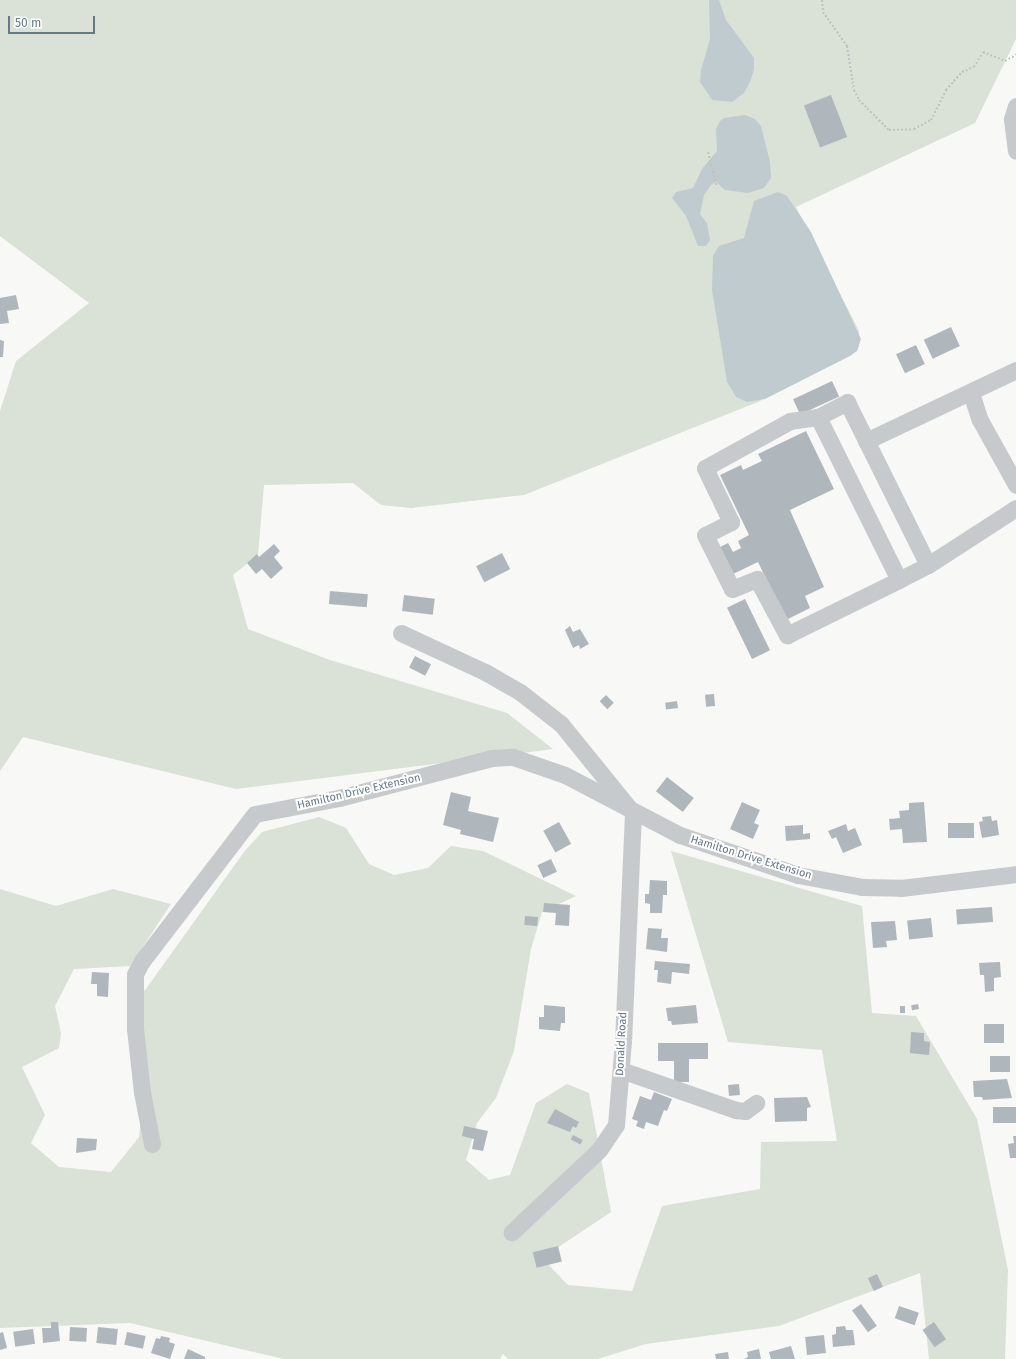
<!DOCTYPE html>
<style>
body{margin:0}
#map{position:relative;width:1016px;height:1359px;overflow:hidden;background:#f8f8f6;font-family:"Fira Sans",sans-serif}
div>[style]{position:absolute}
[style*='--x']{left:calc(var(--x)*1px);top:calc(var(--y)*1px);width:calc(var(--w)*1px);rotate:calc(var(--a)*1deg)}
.green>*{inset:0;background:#dae1d6}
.water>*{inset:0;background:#c0cbd0}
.building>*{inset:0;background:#afb7bd;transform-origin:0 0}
.path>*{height:2px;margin-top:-1px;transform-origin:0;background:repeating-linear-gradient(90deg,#bfc2c4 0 2px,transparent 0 4px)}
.minor>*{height:17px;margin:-8.5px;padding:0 8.5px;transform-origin:8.5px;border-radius:8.5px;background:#c6cacd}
span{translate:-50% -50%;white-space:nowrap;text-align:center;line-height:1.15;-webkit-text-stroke:4px #fff;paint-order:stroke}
.street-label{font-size:11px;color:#667988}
.scale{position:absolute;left:8px;top:16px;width:87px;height:18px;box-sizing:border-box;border:2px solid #667988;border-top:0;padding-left:5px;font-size:12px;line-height:14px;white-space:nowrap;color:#667988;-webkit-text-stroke:3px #fff;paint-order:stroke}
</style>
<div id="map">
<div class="green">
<i style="clip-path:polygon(0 0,1016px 0,1016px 39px,975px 123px,796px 207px,859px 331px,859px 347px,758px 402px,524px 495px,411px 508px,381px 505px,353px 483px,264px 485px,258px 555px,233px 575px,248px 629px,330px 660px,507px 713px,553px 749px,236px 789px,23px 737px,0 771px,0 411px,16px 361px,89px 303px,0 236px)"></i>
<i style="clip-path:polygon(319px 817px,346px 828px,369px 864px,394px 875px,428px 868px,451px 846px,483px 851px,576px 896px,542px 912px,531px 949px,514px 1051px,496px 1098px,477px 1123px,466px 1160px,489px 1180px,510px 1175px,536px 1103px,567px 1084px,589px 1093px,611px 1212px,542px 1258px,568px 1285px,632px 1291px,662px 1206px,760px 1189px,761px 1142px,837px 1141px,822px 1050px,728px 1042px,671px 851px,862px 906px,872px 1013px,916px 1016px,977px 1119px,1008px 1270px,1005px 1359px,929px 1359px,920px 1273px,779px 1326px,646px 1344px,598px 1359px,508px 1359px,503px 1354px,500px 1359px,284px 1359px,130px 1323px,0 1328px,0 889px,56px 906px,113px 889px,171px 904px,130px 966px,74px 969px,55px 1006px,61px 1033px,59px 1048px,22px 1067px,45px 1115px,31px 1143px,59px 1167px,111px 1172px,139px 1137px,147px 1064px,138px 1000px,244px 852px,262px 832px)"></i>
</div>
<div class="water">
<i style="clip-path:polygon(709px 0,719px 0,726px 20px,754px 58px,754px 69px,750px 82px,744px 93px,732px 102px,712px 100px,700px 82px,701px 70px,710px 39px)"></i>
<i style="clip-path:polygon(745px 115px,755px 119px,761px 126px,770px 162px,771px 178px,764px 188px,748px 193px,725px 190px,716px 182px,711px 185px,704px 195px,700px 214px,707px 223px,710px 240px,706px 246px,698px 246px,686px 216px,672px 198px,676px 192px,693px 188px,702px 169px,717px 151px,716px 129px,720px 121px,724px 118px)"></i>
<i style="clip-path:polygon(778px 192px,787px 196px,811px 232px,861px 339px,857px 351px,850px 356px,765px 399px,747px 402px,736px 397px,727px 382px,712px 290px,713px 256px,719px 246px,744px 238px,754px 201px)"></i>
</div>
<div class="building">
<i style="left:831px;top:95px;width:45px;height:29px;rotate:69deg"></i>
<i style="clip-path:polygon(16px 295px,19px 309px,7px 311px,9px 323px,0 324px,0 298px)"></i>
<i style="left:951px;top:327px;width:21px;height:30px;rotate:65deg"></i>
<i style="clip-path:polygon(0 340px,4px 341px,3px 357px,0 357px)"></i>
<i style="left:916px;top:345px;width:21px;height:22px;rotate:65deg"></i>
<i style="left:832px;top:381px;width:17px;height:43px;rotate:65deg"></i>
<i style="clip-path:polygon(806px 431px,834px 489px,790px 510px,824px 587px,805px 596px,810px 608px,786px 620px,758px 562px,733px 574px,720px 547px,728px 543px,733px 552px,741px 548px,738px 541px,749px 535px,720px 475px,741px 465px,743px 470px,762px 461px,758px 454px)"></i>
<i style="clip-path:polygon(274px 544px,280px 551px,274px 557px,283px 568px,271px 579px,262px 569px,256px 574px,247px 563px,257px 554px,259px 557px)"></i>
<i style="left:502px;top:553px;width:18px;height:29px;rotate:63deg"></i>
<i style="left:330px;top:591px;width:38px;height:13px;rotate:5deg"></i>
<i style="left:404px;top:595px;width:31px;height:16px;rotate:7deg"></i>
<i style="left:745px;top:599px;width:57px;height:20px;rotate:64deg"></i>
<i style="clip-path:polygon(570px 626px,573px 632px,580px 629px,589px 644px,580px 649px,579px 645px,573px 648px,565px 630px)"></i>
<i style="left:415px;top:656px;width:18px;height:13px;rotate:27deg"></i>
<i style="left:714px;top:694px;width:12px;height:9px;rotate:85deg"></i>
<i style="left:606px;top:695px;width:11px;height:9px;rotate:45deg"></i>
<i style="left:677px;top:701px;width:7px;height:12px;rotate:82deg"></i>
<i style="left:667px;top:777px;width:34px;height:18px;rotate:38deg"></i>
<i style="clip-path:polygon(451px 792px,471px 797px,468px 811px,499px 818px,493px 842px,460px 834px,461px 830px,443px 825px)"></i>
<i style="clip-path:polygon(742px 802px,760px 810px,754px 823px,759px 825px,753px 839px,730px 829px)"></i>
<i style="clip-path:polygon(924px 802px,927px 842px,903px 843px,902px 829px,890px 830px,889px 819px,900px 818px,899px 811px,909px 810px,909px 803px)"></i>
<i style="clip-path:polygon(991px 816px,992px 821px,997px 820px,999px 835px,982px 838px,979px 822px,983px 821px,982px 817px)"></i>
<i style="left:559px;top:822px;width:25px;height:18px;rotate:61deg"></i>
<i style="left:974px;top:823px;width:15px;height:26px;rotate:90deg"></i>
<i style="clip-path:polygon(846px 824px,848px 831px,855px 828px,862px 845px,843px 853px,836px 837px,832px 839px,828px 831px)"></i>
<i style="clip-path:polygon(803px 825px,803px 834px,810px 833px,810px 839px,786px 841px,785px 826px)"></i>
<i style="left:551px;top:859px;width:14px;height:15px;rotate:65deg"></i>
<i style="clip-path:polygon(650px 880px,667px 881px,667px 895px,663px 895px,662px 913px,650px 913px,650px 904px,645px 903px,645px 894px,649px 894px)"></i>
<i style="clip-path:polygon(544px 903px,570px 905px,569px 926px,555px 925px,556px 913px,543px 912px)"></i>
<i style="left:992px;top:907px;width:15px;height:36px;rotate:86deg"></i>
<i style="left:525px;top:916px;width:13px;height:9px;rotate:4deg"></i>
<i style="left:931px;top:918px;width:19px;height:24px;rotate:84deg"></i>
<i style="clip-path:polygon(895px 921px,897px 940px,886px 941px,887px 947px,873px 948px,871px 922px)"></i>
<i style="clip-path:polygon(648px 928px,662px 929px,661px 938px,668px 938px,667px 952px,646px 949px)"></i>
<i style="clip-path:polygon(655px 961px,690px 964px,689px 974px,672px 972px,671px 984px,657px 982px,658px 970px,654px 970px)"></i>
<i style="clip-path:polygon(1000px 962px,1001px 977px,994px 978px,994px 991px,985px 992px,984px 975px,980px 975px,979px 963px)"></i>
<i style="clip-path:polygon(92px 972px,109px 973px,108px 997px,97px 996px,97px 984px,91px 984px)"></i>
<i style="left:918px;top:1004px;width:5px;height:7px;rotate:79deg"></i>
<i style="clip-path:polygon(544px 1005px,565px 1007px,565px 1023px,561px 1023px,560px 1031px,539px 1029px,539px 1017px,544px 1017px)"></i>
<i style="clip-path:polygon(696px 1005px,698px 1023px,672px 1025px,671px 1021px,668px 1021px,666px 1008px)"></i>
<i style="left:900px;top:1006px;width:5px;height:7px"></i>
<i style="left:984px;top:1024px;width:20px;height:19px"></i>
<i style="clip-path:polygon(911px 1032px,924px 1033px,924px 1041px,930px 1042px,929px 1055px,910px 1053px)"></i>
<i style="clip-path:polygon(658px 1043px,708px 1043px,708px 1059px,689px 1059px,689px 1082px,674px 1082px,674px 1061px,658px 1061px)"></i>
<i style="left:990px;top:1056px;width:20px;height:16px"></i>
<i style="clip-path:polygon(1007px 1079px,1012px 1098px,983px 1100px,982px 1097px,974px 1097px,973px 1081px)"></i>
<i style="left:739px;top:1084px;width:11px;height:11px;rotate:85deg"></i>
<i style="clip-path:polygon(654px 1092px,672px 1099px,667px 1111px,664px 1110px,658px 1126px,646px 1122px,644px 1129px,636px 1126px,638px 1121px,632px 1119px,640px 1096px,651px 1100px)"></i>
<i style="clip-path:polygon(807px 1097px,811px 1107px,807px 1108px,807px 1121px,775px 1122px,774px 1098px)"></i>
<i style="left:1016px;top:1107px;width:16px;height:23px;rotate:90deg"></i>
<i style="clip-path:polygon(555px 1109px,579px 1122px,576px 1128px,573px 1126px,570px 1132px,547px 1123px)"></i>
<i style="clip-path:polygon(464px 1126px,488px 1131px,483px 1151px,472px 1149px,474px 1139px,462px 1136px)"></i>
<i style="left:573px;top:1135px;width:11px;height:5px;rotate:27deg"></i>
<i style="clip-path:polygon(1013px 1136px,1016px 1136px,1016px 1158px,1010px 1158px,1008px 1144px,1014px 1143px)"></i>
<i style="clip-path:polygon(77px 1138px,97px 1139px,96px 1150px,76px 1153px)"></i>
<i style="left:558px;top:1246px;width:16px;height:26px;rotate:76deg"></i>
<i style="left:877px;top:1274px;width:14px;height:10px;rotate:65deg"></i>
<i style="left:861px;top:1304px;width:27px;height:11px;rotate:54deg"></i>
<i style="left:899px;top:1306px;width:21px;height:13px;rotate:19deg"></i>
<i style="clip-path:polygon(51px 1322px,58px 1322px,60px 1341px,43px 1343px,42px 1328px,51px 1328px)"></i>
<i style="left:934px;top:1322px;width:21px;height:14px;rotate:55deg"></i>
<i style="clip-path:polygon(845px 1326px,846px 1330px,853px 1330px,855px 1345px,833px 1347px,832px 1335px,836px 1334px,836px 1327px)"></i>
<i style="left:70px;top:1327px;width:17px;height:14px;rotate:3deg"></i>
<i style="left:98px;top:1327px;width:20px;height:16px;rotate:6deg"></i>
<i style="left:33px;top:1329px;width:15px;height:20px;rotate:82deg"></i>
<i style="clip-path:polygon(3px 1332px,7px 1348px,0 1350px,0 1333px)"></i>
<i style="left:127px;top:1332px;width:19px;height:13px;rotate:12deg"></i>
<i style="left:824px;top:1335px;width:18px;height:19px;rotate:84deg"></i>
<i style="clip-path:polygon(161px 1336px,170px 1338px,169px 1342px,175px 1344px,170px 1359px,151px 1353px,156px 1338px,160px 1339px)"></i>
<i style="clip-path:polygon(791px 1346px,795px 1359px,771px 1359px,769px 1352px)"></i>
<i style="clip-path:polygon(188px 1349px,205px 1357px,205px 1359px,184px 1359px)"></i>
<i style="clip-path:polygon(759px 1349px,761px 1359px,744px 1359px,748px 1357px,747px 1352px)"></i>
<i style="clip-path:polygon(728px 1352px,729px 1359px,716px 1359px,715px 1354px)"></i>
</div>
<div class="path">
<i style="--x:822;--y:0;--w:12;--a:85"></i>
<i style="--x:823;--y:12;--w:42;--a:54.8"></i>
<i style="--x:847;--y:46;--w:45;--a:81"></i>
<i style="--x:854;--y:90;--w:11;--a:63"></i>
<i style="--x:859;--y:100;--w:42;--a:45"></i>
<i style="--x:889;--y:130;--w:25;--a:-2"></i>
<i style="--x:914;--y:129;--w:19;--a:-28"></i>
<i style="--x:931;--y:120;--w:34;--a:-63"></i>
<i style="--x:946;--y:90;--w:24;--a:-48"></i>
<i style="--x:962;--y:72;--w:13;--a:-23"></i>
<i style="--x:974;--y:67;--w:17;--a:-59"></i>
<i style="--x:983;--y:52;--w:24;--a:22"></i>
<i style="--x:1005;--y:61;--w:13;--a:-29"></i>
<i style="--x:708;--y:152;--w:36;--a:76"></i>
</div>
<div class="minor">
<i style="--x:1016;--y:106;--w:14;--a:107"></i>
<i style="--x:1012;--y:119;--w:32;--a:83"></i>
<i style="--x:971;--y:393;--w:28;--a:72"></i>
<i style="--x:980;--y:420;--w:74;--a:61"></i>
<i style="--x:847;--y:402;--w:182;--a:63.6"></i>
<i style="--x:928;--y:565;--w:33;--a:153"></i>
<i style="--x:899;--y:580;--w:182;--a:-116.4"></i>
<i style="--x:818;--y:417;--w:33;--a:-27"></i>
<i style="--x:818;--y:417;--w:28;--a:172"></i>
<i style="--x:790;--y:421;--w:97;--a:151.1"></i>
<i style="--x:705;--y:468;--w:60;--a:64.3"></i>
<i style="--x:731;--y:522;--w:29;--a:153"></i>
<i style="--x:705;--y:535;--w:60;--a:63.4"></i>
<i style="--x:732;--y:589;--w:27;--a:-22"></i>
<i style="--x:757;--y:579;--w:64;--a:61.8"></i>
<i style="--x:787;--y:635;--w:125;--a:-26.2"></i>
<i style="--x:866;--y:441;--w:166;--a:-25.3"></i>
<i style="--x:928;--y:565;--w:105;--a:-32.9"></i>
<i style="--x:401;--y:633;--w:93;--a:24.9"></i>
<i style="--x:485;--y:672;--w:40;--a:29.7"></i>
<i style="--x:520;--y:692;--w:52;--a:38"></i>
<i style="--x:561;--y:724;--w:114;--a:51"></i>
<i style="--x:633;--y:813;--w:228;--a:92.5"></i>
<i style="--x:623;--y:1041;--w:84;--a:94.8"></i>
<i style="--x:616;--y:1125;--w:30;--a:124"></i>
<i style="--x:599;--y:1150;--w:120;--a:136.7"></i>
<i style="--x:621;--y:1070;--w:122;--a:19.2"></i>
<i style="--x:736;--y:1110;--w:9;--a:6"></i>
<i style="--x:745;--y:1111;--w:14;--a:-36"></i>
<i style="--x:152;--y:1144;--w:53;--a:-100.9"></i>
<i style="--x:142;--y:1092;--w:63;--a:-96.3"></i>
<i style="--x:135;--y:1029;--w:55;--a:-90"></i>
<i style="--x:135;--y:974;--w:15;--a:-62"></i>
<i style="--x:142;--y:961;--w:185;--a:-52.5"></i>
<i style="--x:255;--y:814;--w:86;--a:-10.8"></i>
<i style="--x:339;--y:798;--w:157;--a:-14.7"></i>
<i style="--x:491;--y:758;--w:22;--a:-3"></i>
<i style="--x:513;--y:757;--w:55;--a:19.1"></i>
<i style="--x:565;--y:775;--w:130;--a:27.6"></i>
<i style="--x:680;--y:835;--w:125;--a:18.7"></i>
<i style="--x:798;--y:875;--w:65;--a:10.6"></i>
<i style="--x:862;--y:887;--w:39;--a:1"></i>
<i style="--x:901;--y:888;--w:116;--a:-6.9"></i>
</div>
<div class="street-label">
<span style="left:359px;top:792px;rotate:-13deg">Hamilton Drive Extension</span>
<span style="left:751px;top:858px;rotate:17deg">Hamilton Drive Extension</span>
<span style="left:622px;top:1044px;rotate:-87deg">Donald Road</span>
</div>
<div class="scale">50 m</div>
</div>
